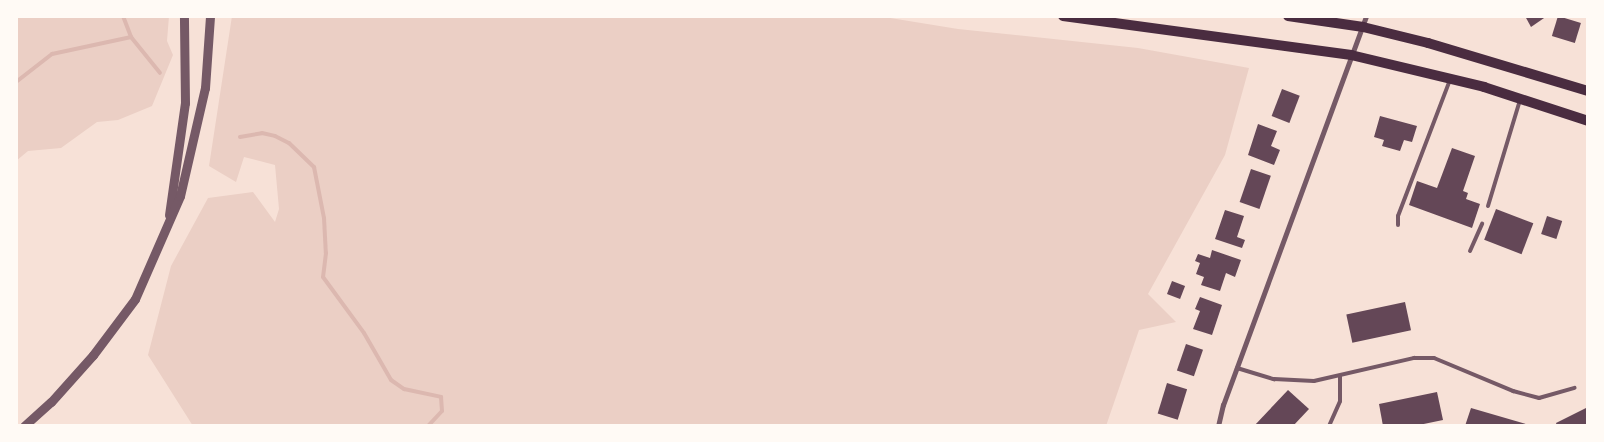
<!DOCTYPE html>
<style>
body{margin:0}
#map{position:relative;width:1604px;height:442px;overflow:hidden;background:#f7e1d7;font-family:Jost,sans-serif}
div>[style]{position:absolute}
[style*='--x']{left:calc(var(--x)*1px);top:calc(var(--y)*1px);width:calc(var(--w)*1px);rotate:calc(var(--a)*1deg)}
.green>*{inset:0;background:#ebcfc5}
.stream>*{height:4px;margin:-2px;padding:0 2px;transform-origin:2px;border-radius:2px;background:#dcb8b0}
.building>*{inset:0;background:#644757;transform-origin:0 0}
.service>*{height:4px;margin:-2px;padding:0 2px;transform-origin:2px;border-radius:2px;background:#755966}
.minor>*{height:5px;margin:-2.5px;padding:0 2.5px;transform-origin:2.5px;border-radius:2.5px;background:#755966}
.tertiary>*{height:9px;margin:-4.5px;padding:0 4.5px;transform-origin:4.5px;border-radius:4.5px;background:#755966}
.secondary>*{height:10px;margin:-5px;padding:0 5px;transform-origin:5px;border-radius:5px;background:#4a2c40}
span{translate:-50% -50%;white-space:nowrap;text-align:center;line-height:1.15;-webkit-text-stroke:5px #fffaf5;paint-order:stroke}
.frame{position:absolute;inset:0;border:18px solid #fffaf5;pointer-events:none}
</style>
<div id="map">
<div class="green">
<i style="clip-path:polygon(16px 16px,169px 16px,167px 41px,173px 55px,152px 106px,118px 120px,97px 122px,61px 148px,28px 151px,16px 161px)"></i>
<i style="clip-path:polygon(232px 16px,878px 16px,958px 29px,1138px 48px,1249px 68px,1225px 155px,1148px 294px,1176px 322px,1139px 330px,1106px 426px,193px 426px,148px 355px,171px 266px,208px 198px,253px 192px,275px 222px,279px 209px,275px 165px,244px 157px,236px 182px,209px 166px)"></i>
</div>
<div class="stream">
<i style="--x:123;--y:16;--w:22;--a:69"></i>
<i style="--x:131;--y:37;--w:46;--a:51.1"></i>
<i style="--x:16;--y:82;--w:46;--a:-37.9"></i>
<i style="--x:52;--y:54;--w:81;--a:-12.1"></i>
<i style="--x:240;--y:137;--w:22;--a:-10"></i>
<i style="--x:262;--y:133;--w:13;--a:13"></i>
<i style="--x:275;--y:136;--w:16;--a:27"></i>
<i style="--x:289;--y:143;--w:35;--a:44"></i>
<i style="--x:314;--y:167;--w:52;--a:78.9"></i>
<i style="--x:324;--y:218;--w:35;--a:87"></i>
<i style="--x:326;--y:253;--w:24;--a:97"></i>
<i style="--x:323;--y:277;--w:69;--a:53.8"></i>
<i style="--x:364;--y:333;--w:54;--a:60.1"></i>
<i style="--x:391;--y:380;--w:16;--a:35"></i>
<i style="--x:404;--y:389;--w:38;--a:12"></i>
<i style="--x:441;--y:397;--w:14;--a:86"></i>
<i style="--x:442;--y:411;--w:21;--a:133"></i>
</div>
<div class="building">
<i style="clip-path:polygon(1525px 16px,1547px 16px,1531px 27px)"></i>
<i style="left:1558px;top:16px;width:24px;height:21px;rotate:17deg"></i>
<i style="left:1282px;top:89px;width:19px;height:29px;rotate:21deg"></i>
<i style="clip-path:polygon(1380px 116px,1417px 126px,1412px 142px,1404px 140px,1400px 151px,1382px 146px,1384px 140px,1374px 137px)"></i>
<i style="clip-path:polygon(1258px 124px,1277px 131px,1271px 146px,1280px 150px,1274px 165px,1248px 155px)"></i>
<i style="clip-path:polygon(1452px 148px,1475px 156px,1463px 191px,1468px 193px,1466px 199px,1480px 204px,1472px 228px,1409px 205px,1417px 181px,1437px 188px)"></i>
<i style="left:1251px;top:169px;width:21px;height:35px;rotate:19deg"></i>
<i style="left:1496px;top:209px;width:40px;height:33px;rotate:21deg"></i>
<i style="clip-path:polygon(1225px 210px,1244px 216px,1237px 237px,1245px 240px,1242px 248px,1215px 239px)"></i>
<i style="left:1547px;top:216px;width:16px;height:19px;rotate:18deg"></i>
<i style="clip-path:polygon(1212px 250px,1241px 260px,1235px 277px,1226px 273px,1220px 291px,1201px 285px,1204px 277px,1196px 274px,1200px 263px,1195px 261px,1198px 254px,1210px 258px)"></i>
<i style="left:1172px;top:281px;width:14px;height:14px;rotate:21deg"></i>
<i style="clip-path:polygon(1200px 297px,1222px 305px,1212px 335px,1193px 329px,1200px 311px,1195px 309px)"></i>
<i style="left:1405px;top:302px;width:29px;height:60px;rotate:78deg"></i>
<i style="left:1186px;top:344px;width:18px;height:28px;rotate:19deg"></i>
<i style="left:1167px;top:383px;width:21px;height:32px;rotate:17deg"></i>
<i style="clip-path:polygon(1288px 390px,1309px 409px,1293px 426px,1254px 426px)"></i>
<i style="clip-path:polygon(1437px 392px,1443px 420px,1414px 426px,1383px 426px,1379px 404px)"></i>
<i style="clip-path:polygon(1588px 407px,1588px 426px,1557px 426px,1556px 423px)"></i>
<i style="clip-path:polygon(1471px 408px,1529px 425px,1529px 426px,1465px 426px)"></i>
</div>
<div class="service">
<i style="--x:1488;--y:206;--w:111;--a:-73.2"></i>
<i style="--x:1398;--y:225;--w:9;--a:-90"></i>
<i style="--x:1398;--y:216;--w:146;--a:-69.1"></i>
<i style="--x:1470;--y:251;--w:30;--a:-66"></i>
<i style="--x:1237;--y:368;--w:39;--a:17"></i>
<i style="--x:1274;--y:379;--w:40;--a:2.9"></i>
<i style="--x:1314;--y:381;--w:103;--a:-13"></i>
<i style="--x:1414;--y:358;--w:20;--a:0"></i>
<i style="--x:1434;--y:358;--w:86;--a:22.7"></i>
<i style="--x:1513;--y:391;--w:27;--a:15"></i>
<i style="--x:1539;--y:398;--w:37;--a:-16"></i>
<i style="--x:1329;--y:426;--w:27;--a:-66"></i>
<i style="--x:1340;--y:401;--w:25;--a:-90"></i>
</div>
<div class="minor">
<i style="--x:1218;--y:426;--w:22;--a:-77"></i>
<i style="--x:1223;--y:405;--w:414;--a:-69.8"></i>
</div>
<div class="tertiary">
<i style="--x:169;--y:215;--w:113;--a:-81.9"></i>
<i style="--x:185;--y:103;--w:87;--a:-90.7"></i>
<i style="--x:24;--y:426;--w:36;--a:-42"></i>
<i style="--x:51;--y:402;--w:63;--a:-48.2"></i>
<i style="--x:93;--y:355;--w:70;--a:-53.1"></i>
<i style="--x:135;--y:299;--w:112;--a:-66.4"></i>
<i style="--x:180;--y:196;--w:111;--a:-77"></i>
<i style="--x:205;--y:88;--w:72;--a:-86"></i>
</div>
<div class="secondary">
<i style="--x:1063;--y:16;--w:291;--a:7.7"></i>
<i style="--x:1351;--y:55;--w:137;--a:13.5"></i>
<i style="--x:1484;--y:87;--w:109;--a:18.1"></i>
<i style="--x:1288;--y:16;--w:76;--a:8.3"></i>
<i style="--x:1363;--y:27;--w:67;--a:13.8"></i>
<i style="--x:1428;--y:43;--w:167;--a:16.7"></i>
</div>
<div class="frame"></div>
</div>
